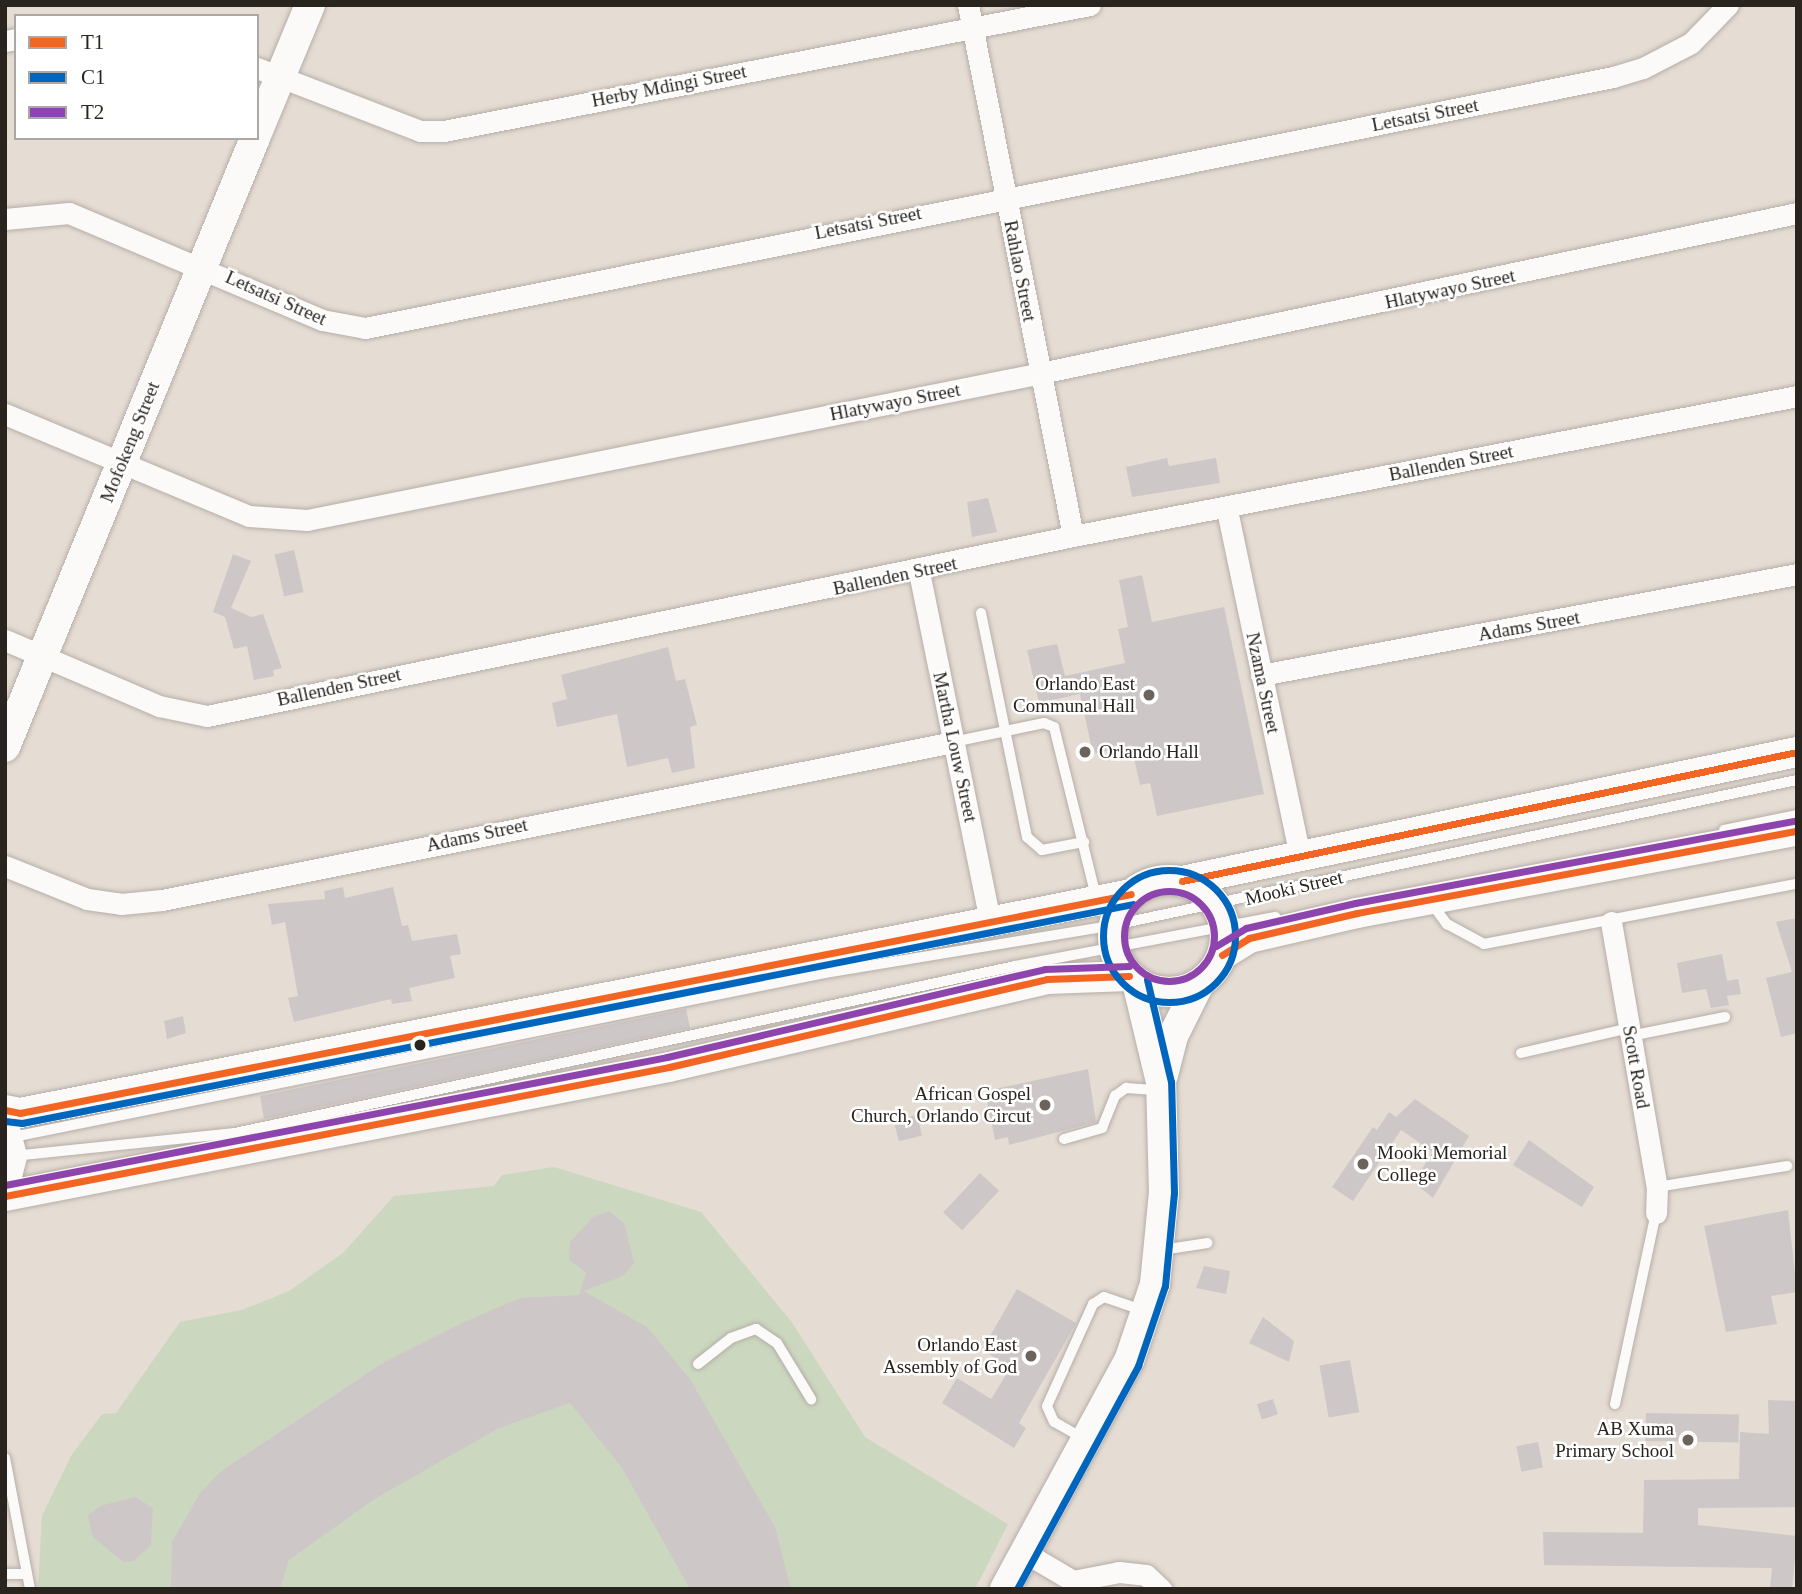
<!DOCTYPE html>
<style>
body{margin:0}
#map{position:relative;width:1802px;height:1594px;overflow:hidden;background:#e5dcd3;font-family:Georgia,serif}
div>[style]{position:absolute}
[style*='--x']{left:calc(var(--x)*1px);top:calc(var(--y)*1px);width:calc(var(--w)*1px);rotate:calc(var(--a)*1deg)}
.green>*{inset:0;background:#cbd8bf}
.building>*{inset:0;background:#cec7c7;transform-origin:0 0}
.roads{filter:drop-shadow(0 0 2px #b5aea8) drop-shadow(0 0 2px #b5aea8)}
.lane>*{height:10px;margin:-5px;padding:0 5px;transform-origin:5px;border-radius:5px;background:#fbfaf8}
.street>*{height:21px;margin:-10.5px;padding:0 10.5px;transform-origin:10.5px;border-radius:10.5px;background:#fbfaf8}
.secondary>*{height:30px;margin:-15px;padding:0 15px;transform-origin:15px;border-radius:15px;background:#fbfaf8}
.secondary>.ring{margin:-15px;padding:0;box-sizing:content-box;background:none;border:30px solid #fbfaf8;border-radius:50%}
.bus-1>*{height:7px;margin:-3.5px;padding:0 3.5px;transform-origin:3.5px;border-radius:3.5px;background:#f26522}
.bus-2>*{height:7px;margin:-3.5px;padding:0 3.5px;transform-origin:3.5px;border-radius:3.5px;background:#0065bd}
.bus-2>.ring{margin:-3.5px;padding:0;box-sizing:content-box;background:none;border:7px solid #0065bd;border-radius:50%}
.bus-3>*{height:7px;margin:-3.5px;padding:0 3.5px;transform-origin:3.5px;border-radius:3.5px;background:#8e44ad}
.bus-3>.ring{margin:-3.5px;padding:0;box-sizing:content-box;background:none;border:7px solid #8e44ad;border-radius:50%}
.dots>*{width:19px;height:19px;translate:-50% -50%;box-sizing:border-box;border:4px solid #fff;border-radius:50%}
span{translate:-50% -50%;white-space:nowrap;text-align:center;line-height:1.15;-webkit-text-stroke:5px #fff;paint-order:stroke}
.street-label{font-size:19px;color:#2a241e}
.poi-label{font-size:19px;color:#2a241e}
.right{translate:-100% -50%;text-align:right}
.left{translate:0 -50%;text-align:left}
.frame{position:absolute;inset:0;border:7px solid #2a241e;pointer-events:none}
.legend{position:absolute;left:14px;top:14px;width:245px;height:126px;box-sizing:border-box;background:#fff;border:2px solid #aaa7a5;margin:0;padding:9px 12px;list-style:none;font-size:21px;color:#2a241e}
.legend li{display:flex;align-items:center;gap:14px;height:35px}
.legend b{width:35px;border:2px solid #aaa7a5}
</style>
<div id="map">
<div class="green">
<i style="clip-path:polygon(554px 1167px,701px 1212px,791px 1321px,865px 1437px,1008px 1524px,975px 1589px,38px 1589px,42px 1516px,71px 1456px,102px 1414px,116px 1413px,180px 1322px,242px 1310px,289px 1291px,343px 1253px,394px 1196px,494px 1186px,502px 1175px)"></i>
</div>
<div class="building">
<i style="clip-path:polygon(1167px 458px,1169px 466px,1216px 458px,1220px 483px,1132px 497px,1126px 467px)"></i>
<i style="clip-path:polygon(988px 498px,997px 532px,972px 537px,967px 502px)"></i>
<i style="left:294px;top:550px;width:43px;height:20px;rotate:77deg"></i>
<i style="clip-path:polygon(233px 554px,251px 561px,231px 608px,252px 617px,263px 614px,282px 668px,273px 670px,274px 676px,254px 680px,247px 646px,234px 649px,225px 617px,213px 612px)"></i>
<i style="clip-path:polygon(1142px 575px,1152px 622px,1224px 607px,1264px 794px,1157px 816px,1150px 783px,1140px 785px,1131px 745px,1093px 754px,1080px 694px,1039px 703px,1027px 650px,1057px 644px,1065px 676px,1125px 663px,1118px 629px,1128px 627px,1119px 580px)"></i>
<i style="clip-path:polygon(668px 647px,676px 681px,685px 679px,697px 725px,690px 727px,695px 768px,672px 773px,668px 758px,627px 767px,617px 714px,557px 727px,552px 703px,567px 699px,561px 675px)"></i>
<i style="clip-path:polygon(343px 887px,345px 898px,393px 887px,402px 926px,408px 925px,412px 941px,457px 934px,461px 954px,450px 956px,455px 978px,409px 988px,412px 1001px,392px 1004px,391px 999px,294px 1022px,288px 998px,298px 996px,285px 922px,272px 925px,268px 904px,325px 899px,324px 891px)"></i>
<i style="clip-path:polygon(1797px 918px,1797px 1033px,1781px 1037px,1766px 978px,1792px 972px,1776px 922px)"></i>
<i style="clip-path:polygon(1722px 954px,1727px 981px,1738px 979px,1741px 994px,1727px 996px,1729px 1005px,1711px 1008px,1706px 989px,1682px 993px,1677px 963px)"></i>
<i style="clip-path:polygon(686px 1009px,690px 1028px,264px 1119px,260px 1096px)"></i>
<i style="clip-path:polygon(183px 1016px,186px 1033px,167px 1039px,164px 1021px)"></i>
<i style="clip-path:polygon(1088px 1069px,1096px 1122px,1009px 1145px,1008px 1137px,995px 1140px,985px 1091px)"></i>
<i style="clip-path:polygon(1415px 1099px,1469px 1136px,1433px 1198px,1413px 1182px,1433px 1152px,1401px 1130px,1353px 1201px,1332px 1187px,1373px 1127px,1377px 1130px,1389px 1112px,1396px 1117px)"></i>
<i style="left:917px;top:1115px;width:21px;height:24px;rotate:76deg"></i>
<i style="clip-path:polygon(1529px 1140px,1594px 1187px,1582px 1207px,1513px 1165px)"></i>
<i style="left:980px;top:1173px;width:26px;height:54px;rotate:43deg"></i>
<i style="clip-path:polygon(1788px 1210px,1797px 1292px,1771px 1296px,1777px 1324px,1726px 1332px,1704px 1226px)"></i>
<i style="clip-path:polygon(609px 1211px,624px 1223px,634px 1263px,623px 1276px,584px 1291px,647px 1327px,690px 1379px,775px 1527px,791px 1589px,690px 1589px,622px 1468px,570px 1403px,499px 1428px,373px 1500px,289px 1560px,280px 1589px,171px 1589px,172px 1542px,200px 1493px,220px 1472px,381px 1364px,462px 1323px,520px 1298px,579px 1295px,586px 1273px,569px 1260px,570px 1242px,593px 1217px)"></i>
<i style="clip-path:polygon(1204px 1266px,1230px 1271px,1226px 1294px,1196px 1288px)"></i>
<i style="clip-path:polygon(1017px 1289px,1076px 1323px,1019px 1423px,1026px 1428px,1014px 1448px,942px 1403px,957px 1378px,991px 1399px,1011px 1367px,982px 1350px)"></i>
<i style="clip-path:polygon(1263px 1317px,1294px 1341px,1289px 1362px,1249px 1343px)"></i>
<i style="left:1350px;top:1360px;width:53px;height:31px;rotate:80deg"></i>
<i style="left:1273px;top:1399px;width:16px;height:17px;rotate:72deg"></i>
<i style="clip-path:polygon(1768px 1400px,1797px 1401px,1797px 1507px,1698px 1508px,1698px 1525px,1797px 1536px,1792px 1589px,1770px 1589px,1772px 1568px,1544px 1565px,1543px 1532px,1643px 1533px,1644px 1480px,1739px 1479px,1740px 1432px,1769px 1434px)"></i>
<i style="left:1646px;top:1413px;width:93px;height:28px;rotate:1deg"></i>
<i style="left:1538px;top:1442px;width:26px;height:22px;rotate:79deg"></i>
<i style="clip-path:polygon(135px 1497px,153px 1508px,151px 1545px,134px 1561px,123px 1562px,92px 1536px,88px 1515px,100px 1506px)"></i>
</div>
<div class="roads">
<div class="lane">
<i style="--x:981;--y:613;--w:229;--a:78.4"></i>
<i style="--x:1027;--y:837;--w:20;--a:41"></i>
<i style="--x:1042;--y:850;--w:43;--a:-10.8"></i>
<i style="--x:953;--y:742;--w:93;--a:-11.8"></i>
<i style="--x:1044;--y:723;--w:11;--a:22"></i>
<i style="--x:1054;--y:727;--w:175;--a:76.1"></i>
<i style="--x:1724;--y:830;--w:75;--a:-11.6"></i>
<i style="--x:1430;--y:901;--w:29;--a:54"></i>
<i style="--x:1447;--y:924;--w:42;--a:28.4"></i>
<i style="--x:1484;--y:944;--w:319;--a:-10.9"></i>
<i style="--x:1630;--y:1036;--w:97;--a:-11.3"></i>
<i style="--x:1521;--y:1053;--w:111;--a:-13"></i>
<i style="--x:8;--y:1138;--w:833;--a:-11.42"></i>
<i style="--x:825;--y:973;--w:293;--a:-9.4"></i>
<i style="--x:1114;--y:925;--w:698;--a:-11.99"></i>
<i style="--x:1064;--y:1139;--w:40;--a:-16"></i>
<i style="--x:1102;--y:1128;--w:35;--a:-68"></i>
<i style="--x:1115;--y:1096;--w:14;--a:-36"></i>
<i style="--x:1126;--y:1088;--w:32;--a:4"></i>
<i style="--x:13;--y:1156;--w:223;--a:-5.9"></i>
<i style="--x:235;--y:1133;--w:798;--a:-12.08"></i>
<i style="--x:1015;--y:966;--w:265;--a:-10.7"></i>
<i style="--x:1657;--y:1187;--w:132;--a:-9.2"></i>
<i style="--x:1162;--y:1250;--w:46;--a:-8.8"></i>
<i style="--x:698;--y:1364;--w:42;--a:-38.2"></i>
<i style="--x:731;--y:1338;--w:27;--a:-20"></i>
<i style="--x:756;--y:1329;--w:25;--a:34"></i>
<i style="--x:777;--y:1343;--w:66;--a:58.7"></i>
<i style="--x:1615;--y:1404;--w:195;--a:-77.9"></i>
<i style="--x:1084;--y:1439;--w:34;--a:-150"></i>
<i style="--x:1054;--y:1422;--w:17;--a:-114"></i>
<i style="--x:1047;--y:1406;--w:112;--a:-65.7"></i>
<i style="--x:1093;--y:1304;--w:13;--a:-32"></i>
<i style="--x:1104;--y:1297;--w:43;--a:18.9"></i>
<i style="--x:5;--y:1458;--w:133;--a:79.2"></i>
<i style="--x:5;--y:1574;--w:22;--a:0"></i>
</div>
<div class="street">
<i style="--x:968;--y:5;--w:541;--a:78.81"></i>
<i style="--x:5;--y:41;--w:11;--a:-10"></i>
<i style="--x:257;--y:68;--w:175;--a:21.1"></i>
<i style="--x:420;--y:131;--w:24;--a:0"></i>
<i style="--x:444;--y:131;--w:658;--a:-11.04"></i>
<i style="--x:5;--y:219;--w:64;--a:-5.4"></i>
<i style="--x:69;--y:213;--w:275;--a:22.9"></i>
<i style="--x:322;--y:320;--w:44;--a:10.5"></i>
<i style="--x:365;--y:328;--w:1273;--a:-11.37"></i>
<i style="--x:1613;--y:77;--w:31;--a:-17"></i>
<i style="--x:1643;--y:68;--w:54;--a:-27.5"></i>
<i style="--x:1691;--y:43;--w:53;--a:-45.8"></i>
<i style="--x:5;--y:414;--w:264;--a:22.7"></i>
<i style="--x:249;--y:516;--w:58;--a:3.9"></i>
<i style="--x:307;--y:520;--w:749;--a:-11.32"></i>
<i style="--x:1041;--y:373;--w:773;--a:-11.95"></i>
<i style="--x:1227;--y:510;--w:353;--a:78.1"></i>
<i style="--x:919;--y:572;--w:356;--a:78.5"></i>
<i style="--x:5;--y:640;--w:168;--a:23.2"></i>
<i style="--x:159;--y:706;--w:49;--a:11.8"></i>
<i style="--x:207;--y:716;--w:885;--a:-11.74"></i>
<i style="--x:1073;--y:536;--w:737;--a:-10.94"></i>
<i style="--x:1261;--y:675;--w:545;--a:-10.67"></i>
<i style="--x:5;--y:866;--w:88;--a:21.9"></i>
<i style="--x:87;--y:899;--w:34;--a:8"></i>
<i style="--x:121;--y:904;--w:41;--a:-5.6"></i>
<i style="--x:162;--y:900;--w:807;--a:-11.3"></i>
<i style="--x:1611;--y:922;--w:269;--a:80.2"></i>
<i style="--x:1657;--y:1187;--w:26;--a:92"></i>
<i style="--x:1024;--y:1552;--w:57;--a:30.6"></i>
<i style="--x:1075;--y:1589;--w:8;--a:-104"></i>
<i style="--x:1073;--y:1581;--w:47;--a:-11.1"></i>
<i style="--x:1119;--y:1572;--w:27;--a:6"></i>
<i style="--x:1146;--y:1575;--w:21;--a:43"></i>
</div>
<div class="secondary">
<i style="--x:257;--y:133;--w:139;--a:-67.5"></i>
<i style="--x:5;--y:747;--w:658;--a:-67.68"></i>
<i class="ring" style="left:1113px;top:880px;width:82px;height:82px"></i>
<i style="--x:1182;--y:881;--w:628;--a:-11.85"></i>
<i style="--x:1222;--y:955;--w:32;--a:-32"></i>
<i style="--x:1249;--y:938;--w:111;--a:-13"></i>
<i style="--x:1357;--y:913;--w:448;--a:-10.6"></i>
<i style="--x:1163;--y:1075;--w:40;--a:-75.6"></i>
<i style="--x:1173;--y:1036;--w:58;--a:-63.4"></i>
<i style="--x:5;--y:1110;--w:15;--a:11"></i>
<i style="--x:20;--y:1113;--w:1132;--a:-11.15"></i>
<i style="--x:5;--y:1130;--w:27;--a:75"></i>
<i style="--x:12;--y:1156;--w:29;--a:104"></i>
<i style="--x:5;--y:1196;--w:676;--a:-10.99"></i>
<i style="--x:669;--y:1067;--w:388;--a:-13.1"></i>
<i style="--x:1047;--y:979;--w:82;--a:-2.1"></i>
<i style="--x:1005;--y:1589;--w:260;--a:-61.5"></i>
<i style="--x:1129;--y:1361;--w:81;--a:-71.3"></i>
<i style="--x:1155;--y:1284;--w:91;--a:-84.4"></i>
<i style="--x:1164;--y:1193;--w:111;--a:-91.5"></i>
<i style="--x:1161;--y:1082;--w:103;--a:-103.5"></i>
</div>
</div>
<div class="bus-1">
<i style="--x:1182;--y:881;--w:628;--a:-11.85"></i>
<i style="--x:1222;--y:955;--w:32;--a:-32"></i>
<i style="--x:1249;--y:938;--w:111;--a:-13"></i>
<i style="--x:1357;--y:913;--w:448;--a:-10.6"></i>
<i style="--x:5;--y:1110;--w:15;--a:11"></i>
<i style="--x:20;--y:1113;--w:1132;--a:-11.15"></i>
<i style="--x:5;--y:1196;--w:676;--a:-10.99"></i>
<i style="--x:669;--y:1067;--w:388;--a:-13.1"></i>
<i style="--x:1047;--y:979;--w:82;--a:-2.1"></i>
</div>
<div class="bus-2">
<i class="ring" style="left:1103px;top:870px;width:125px;height:125px"></i>
<i style="--x:5;--y:1121;--w:17;--a:7"></i>
<i style="--x:22;--y:1123;--w:1132;--a:-11.15"></i>
<i style="--x:1017;--y:1589;--w:254;--a:-61.5"></i>
<i style="--x:1138;--y:1366;--w:84;--a:-71.4"></i>
<i style="--x:1165;--y:1286;--w:93;--a:-84.5"></i>
<i style="--x:1174;--y:1193;--w:111;--a:-91.5"></i>
<i style="--x:1171;--y:1082;--w:105;--a:-103.2"></i>
</div>
<div class="bus-3">
<i class="ring" style="left:1124px;top:891px;width:83px;height:83px"></i>
<i style="--x:1216;--y:946;--w:35;--a:-31"></i>
<i style="--x:1246;--y:928;--w:112;--a:-12.9"></i>
<i style="--x:1355;--y:903;--w:448;--a:-10.6"></i>
<i style="--x:5;--y:1185;--w:674;--a:-10.94"></i>
<i style="--x:667;--y:1057;--w:388;--a:-13.1"></i>
<i style="--x:1045;--y:969;--w:84;--a:-2"></i>
</div>
<div class="dots">
<i style="left:1149px;top:695px;background:#6b645d"></i>
<i style="left:1085px;top:752px;background:#6b645d"></i>
<i style="left:420px;top:1045px;background:#2a241e"></i>
<i style="left:1045px;top:1105px;background:#6b645d"></i>
<i style="left:1363px;top:1164px;background:#6b645d"></i>
<i style="left:1031px;top:1356px;background:#6b645d"></i>
<i style="left:1688px;top:1440px;background:#6b645d"></i>
</div>
<div class="street-label">
<span style="left:669px;top:86px;rotate:-11deg">Herby Mdingi Street</span>
<span style="left:1425px;top:115px;rotate:-11deg">Letsatsi Street</span>
<span style="left:868px;top:223px;rotate:-11deg">Letsatsi Street</span>
<span style="left:1020px;top:271px;rotate:79deg">Rahlao Street</span>
<span style="left:1450px;top:289px;rotate:-12deg">Hlatywayo Street</span>
<span style="left:276px;top:298px;rotate:24deg">Letsatsi Street</span>
<span style="left:895px;top:402px;rotate:-11deg">Hlatywayo Street</span>
<span style="left:130px;top:442px;rotate:-68deg">Mofokeng Street</span>
<span style="left:1451px;top:463px;rotate:-11deg">Ballenden Street</span>
<span style="left:895px;top:576px;rotate:-12deg">Ballenden Street</span>
<span style="left:1529px;top:626px;rotate:-10deg">Adams Street</span>
<span style="left:1263px;top:683px;rotate:78deg">Nzama Street</span>
<span style="left:339px;top:687px;rotate:-12deg">Ballenden Street</span>
<span style="left:955px;top:747px;rotate:78deg">Martha Louw Street</span>
<span style="left:477px;top:835px;rotate:-12deg">Adams Street</span>
<span style="left:1294px;top:888px;rotate:-13deg">Mooki Street</span>
<span style="left:1636px;top:1067px;rotate:80deg">Scott Road</span>
</div>
<div class="poi-label">
<span class="right" style="left:1135px;top:695px">Orlando East<br>Communal Hall</span>
<span class="left" style="left:1099px;top:752px">Orlando Hall</span>
<span class="right" style="left:1031px;top:1105px">African Gospel<br>Church, Orlando Circut</span>
<span class="left" style="left:1377px;top:1164px">Mooki Memorial<br>College</span>
<span class="right" style="left:1017px;top:1356px">Orlando East<br>Assembly of God</span>
<span class="right" style="left:1674px;top:1440px">AB Xuma<br>Primary School</span>
</div>
<div class="frame"></div>
<ul class="legend">
<li><b style="height:9px;background:#f26522"></b>T1</li>
<li><b style="height:9px;background:#0065bd"></b>C1</li>
<li><b style="height:9px;background:#8e44ad"></b>T2</li>
</ul>
</div>
